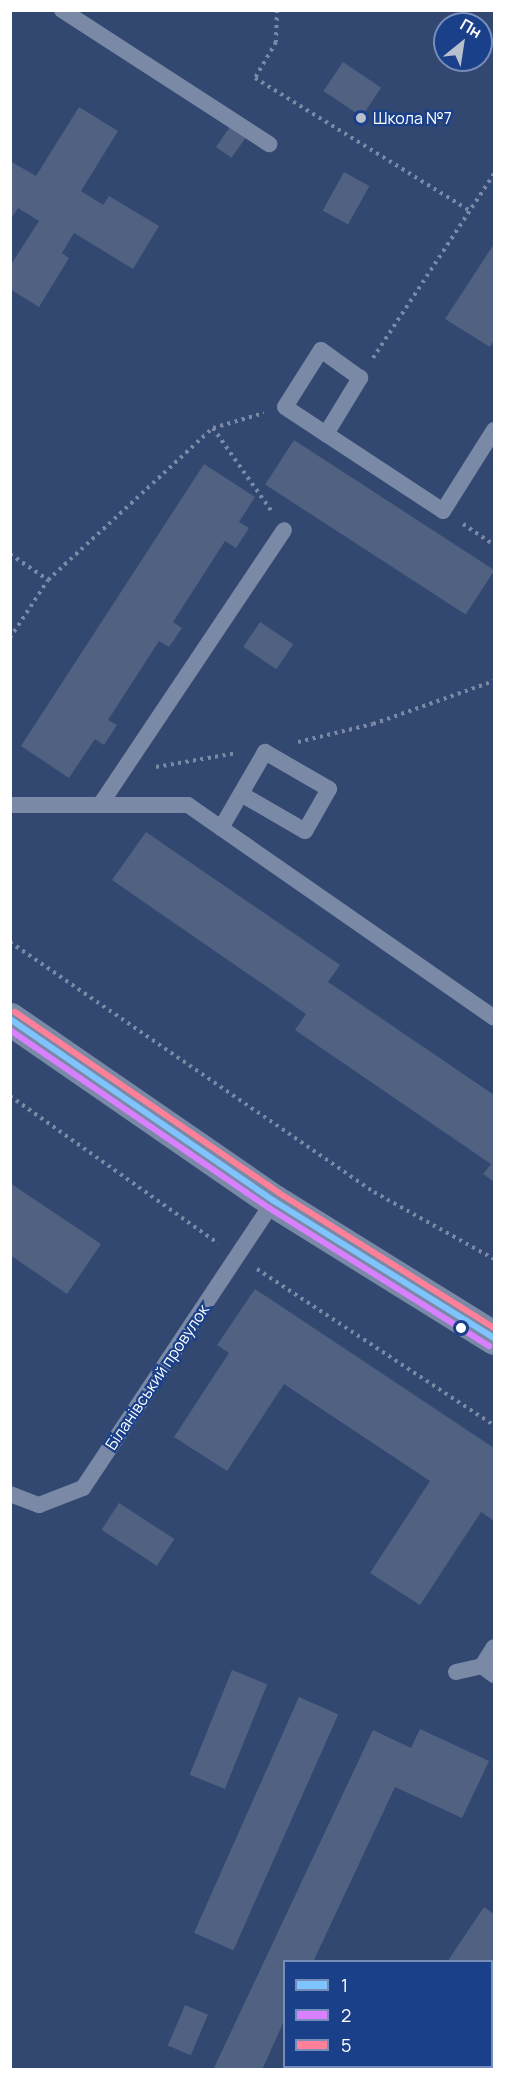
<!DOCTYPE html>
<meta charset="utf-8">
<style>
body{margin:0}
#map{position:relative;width:505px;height:2080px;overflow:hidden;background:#334871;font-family:Manrope,sans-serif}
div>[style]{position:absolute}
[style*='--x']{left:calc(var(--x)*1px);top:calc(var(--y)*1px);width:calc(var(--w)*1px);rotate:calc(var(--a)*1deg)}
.building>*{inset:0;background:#506181;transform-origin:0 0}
.path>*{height:4px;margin-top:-2px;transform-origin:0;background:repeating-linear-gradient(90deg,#7a89a5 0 3px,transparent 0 7.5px)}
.lane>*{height:16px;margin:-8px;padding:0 8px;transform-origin:8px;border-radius:8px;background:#7a89a5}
.street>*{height:33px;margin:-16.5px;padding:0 16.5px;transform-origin:16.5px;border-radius:16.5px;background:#7a89a5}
.bus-1>*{height:6px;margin:-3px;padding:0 3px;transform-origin:3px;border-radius:3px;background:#80c4ff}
.bus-2>*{height:6px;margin:-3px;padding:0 3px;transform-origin:3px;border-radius:3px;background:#d880ff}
.bus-3>*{height:6px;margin:-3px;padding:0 3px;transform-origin:3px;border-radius:3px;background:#ff8098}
.dots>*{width:16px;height:16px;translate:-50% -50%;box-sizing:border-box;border:3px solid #1a408a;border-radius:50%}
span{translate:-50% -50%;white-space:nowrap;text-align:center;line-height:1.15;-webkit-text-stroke:4.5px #1a408a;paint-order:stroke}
.poi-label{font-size:16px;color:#fff}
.left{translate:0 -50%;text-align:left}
.street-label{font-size:16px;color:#fff}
.frame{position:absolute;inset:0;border:12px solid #fff;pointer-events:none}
.legend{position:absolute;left:283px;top:1960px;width:210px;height:108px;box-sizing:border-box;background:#1a408a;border:2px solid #768cb9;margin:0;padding:8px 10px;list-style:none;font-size:18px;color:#fff}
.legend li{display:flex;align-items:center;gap:12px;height:30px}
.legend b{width:30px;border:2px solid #768cb9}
.north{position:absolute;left:433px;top:12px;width:60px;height:60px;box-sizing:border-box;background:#1a408a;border:2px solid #768cb9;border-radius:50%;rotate:30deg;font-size:16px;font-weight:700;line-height:24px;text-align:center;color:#fff}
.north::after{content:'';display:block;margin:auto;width:21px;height:27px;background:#b8bfcd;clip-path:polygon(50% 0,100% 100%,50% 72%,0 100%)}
</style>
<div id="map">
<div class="building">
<i style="left:343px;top:62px;width:46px;height:35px;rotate:34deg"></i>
<i style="clip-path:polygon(79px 107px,118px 131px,81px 191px,103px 205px,109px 196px,159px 226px,133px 269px,74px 233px,62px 253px,69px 258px,39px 307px,10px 289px,10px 266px,39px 221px,18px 208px,10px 220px,10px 161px,36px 176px)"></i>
<i style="left:232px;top:124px;width:19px;height:28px;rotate:35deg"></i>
<i style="left:344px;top:172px;width:29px;height:44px;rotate:29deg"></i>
<i style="clip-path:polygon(494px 244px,494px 340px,490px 347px,445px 319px)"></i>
<i style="left:294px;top:440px;width:239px;height:53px;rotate:33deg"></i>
<i style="clip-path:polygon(204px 464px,255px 497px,239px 522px,249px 528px,236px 548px,225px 541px,173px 622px,182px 628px,169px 647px,159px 641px,108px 720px,117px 725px,104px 745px,95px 739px,69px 778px,21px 746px)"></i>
<i style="left:260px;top:622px;width:40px;height:30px;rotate:34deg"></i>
<i style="clip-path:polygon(146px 832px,340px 965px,328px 982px,494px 1095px,494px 1182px,483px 1174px,491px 1164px,295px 1030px,306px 1014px,112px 880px)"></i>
<i style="clip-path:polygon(10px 1183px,101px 1244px,67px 1294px,10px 1255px)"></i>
<i style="clip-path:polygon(255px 1289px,494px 1448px,494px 1521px,481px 1512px,420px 1605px,370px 1573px,430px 1481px,284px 1384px,227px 1471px,174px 1437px,229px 1353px,217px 1345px)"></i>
<i style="left:119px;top:1503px;width:66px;height:32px;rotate:33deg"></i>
<i style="left:232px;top:1670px;width:38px;height:113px;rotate:22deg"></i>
<i style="left:299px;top:1697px;width:43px;height:258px;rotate:24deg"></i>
<i style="clip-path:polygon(420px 1729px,489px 1761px,462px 1818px,395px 1787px,313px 1962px,284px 1962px,284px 2021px,262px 2070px,213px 2070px,373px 1730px,411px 1748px)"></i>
<i style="clip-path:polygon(484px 1907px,494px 1914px,492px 2002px,492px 1962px,447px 1962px)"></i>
<i style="left:185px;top:2005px;width:25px;height:44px;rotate:23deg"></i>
<i style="clip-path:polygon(376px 2066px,448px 2066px,374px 2070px)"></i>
</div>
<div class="path">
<i style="--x:277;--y:10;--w:32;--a:92"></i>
<i style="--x:276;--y:42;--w:42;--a:120.3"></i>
<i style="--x:255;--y:78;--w:253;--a:31.7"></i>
<i style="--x:373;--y:358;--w:220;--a:-56.7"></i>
<i style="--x:213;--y:428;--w:103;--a:54.9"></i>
<i style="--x:463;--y:524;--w:37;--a:34"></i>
<i style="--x:10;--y:554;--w:46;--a:34.4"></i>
<i style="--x:48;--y:580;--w:224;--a:-42.7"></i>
<i style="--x:213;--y:428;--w:53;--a:-16.4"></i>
<i style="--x:10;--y:638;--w:69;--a:-56.8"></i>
<i style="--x:298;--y:742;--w:77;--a:-13.5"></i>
<i style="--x:373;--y:724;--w:128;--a:-19.6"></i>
<i style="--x:156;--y:767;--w:82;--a:-9.8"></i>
<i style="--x:10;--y:942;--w:442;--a:34.5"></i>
<i style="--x:374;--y:1192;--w:137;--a:29.2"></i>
<i style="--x:10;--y:1096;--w:255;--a:35.3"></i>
<i style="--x:257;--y:1269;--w:284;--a:33.4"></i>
<i style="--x:492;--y:2044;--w:5;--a:-68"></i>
<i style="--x:477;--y:2070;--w:4;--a:-63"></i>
</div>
<div class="lane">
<i style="--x:62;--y:10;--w:247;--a:32.9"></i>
<i style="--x:326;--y:434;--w:66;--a:-58.7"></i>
<i style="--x:360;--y:378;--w:48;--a:-144.3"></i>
<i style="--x:321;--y:350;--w:67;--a:122.3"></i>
<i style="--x:285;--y:407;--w:49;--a:33.4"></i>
<i style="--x:326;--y:434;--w:140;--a:33.3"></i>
<i style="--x:443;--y:511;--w:96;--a:-57.8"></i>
<i style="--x:102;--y:802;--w:327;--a:-56.2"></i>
<i style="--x:10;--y:805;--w:178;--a:0"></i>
<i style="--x:188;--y:805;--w:373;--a:34.8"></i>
<i style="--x:221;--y:828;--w:88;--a:-59.9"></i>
<i style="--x:265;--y:752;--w:74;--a:30"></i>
<i style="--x:329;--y:789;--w:48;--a:119.7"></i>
<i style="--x:305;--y:831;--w:74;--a:-150"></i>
<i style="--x:10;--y:1494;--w:31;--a:21"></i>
<i style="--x:39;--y:1505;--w:47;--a:-21.1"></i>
<i style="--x:83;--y:1488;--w:345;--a:-56.4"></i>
<i style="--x:482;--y:1666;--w:22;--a:-58"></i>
<i style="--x:456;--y:1672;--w:27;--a:-13"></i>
<i style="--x:482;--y:1666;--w:15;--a:37"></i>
</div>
<div class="street">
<i style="--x:10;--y:1019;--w:321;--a:34.6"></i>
<i style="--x:274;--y:1201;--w:259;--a:31.9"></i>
</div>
<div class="bus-1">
<i style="--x:10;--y:1019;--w:321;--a:34.6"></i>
<i style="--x:274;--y:1201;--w:259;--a:31.9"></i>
</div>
<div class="bus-2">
<i style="--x:10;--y:1030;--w:314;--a:34.5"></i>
<i style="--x:269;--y:1208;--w:260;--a:32.1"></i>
</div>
<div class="bus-3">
<i style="--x:15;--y:1012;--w:320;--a:34.4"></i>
<i style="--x:279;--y:1193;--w:254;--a:32.1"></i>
</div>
<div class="dots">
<i style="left:361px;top:118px;background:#b8bfcd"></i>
<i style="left:461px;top:1328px;background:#fff"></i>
</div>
<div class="poi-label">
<span class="left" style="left:373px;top:118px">Школа №7</span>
</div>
<div class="street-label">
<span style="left:157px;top:1377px;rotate:-56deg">Біланівський провулок</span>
</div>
<div class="frame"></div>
<ul class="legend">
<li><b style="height:8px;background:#80c4ff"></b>1</li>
<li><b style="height:8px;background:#d880ff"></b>2</li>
<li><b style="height:8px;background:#ff8098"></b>5</li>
</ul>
<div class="north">Пн</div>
</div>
